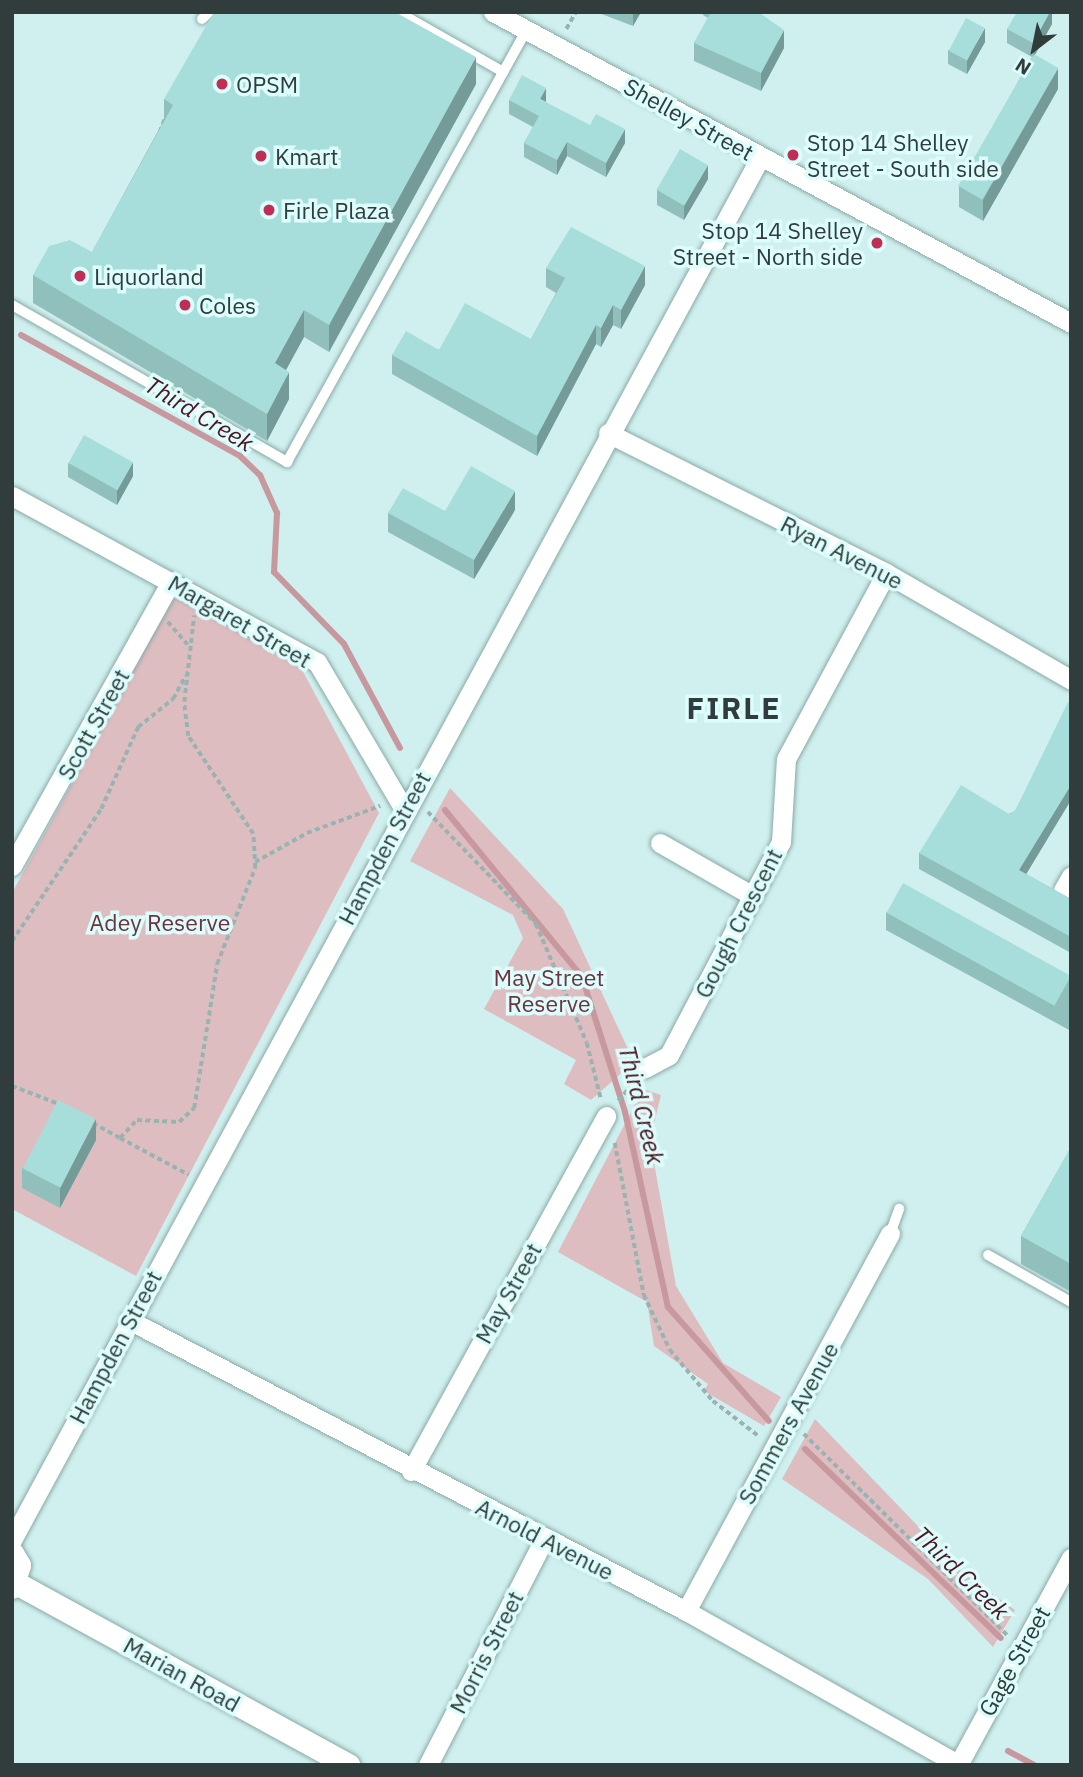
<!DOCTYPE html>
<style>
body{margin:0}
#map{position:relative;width:1083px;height:1777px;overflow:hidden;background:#cff0ee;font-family:"IBM Plex Sans",sans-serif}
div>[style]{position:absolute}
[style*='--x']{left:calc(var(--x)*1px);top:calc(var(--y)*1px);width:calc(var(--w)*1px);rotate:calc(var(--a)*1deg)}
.green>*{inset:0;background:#debdc1}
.stream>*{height:6px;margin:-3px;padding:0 3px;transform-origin:3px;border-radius:3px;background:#c7989e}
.path>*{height:3.5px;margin-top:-1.75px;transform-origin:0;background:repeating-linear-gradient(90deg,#99b3b1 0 5px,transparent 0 8.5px)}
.roads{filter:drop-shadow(0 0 2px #8aa9a7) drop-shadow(0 0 2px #8aa9a7)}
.service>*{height:10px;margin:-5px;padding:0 5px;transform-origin:5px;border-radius:5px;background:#fff}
.minor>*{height:19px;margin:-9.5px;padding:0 9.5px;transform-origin:9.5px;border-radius:9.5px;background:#fff}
.tertiary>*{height:23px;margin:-11.5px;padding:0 11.5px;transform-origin:11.5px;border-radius:11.5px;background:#fff}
.wall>*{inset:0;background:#90bfbc}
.shaded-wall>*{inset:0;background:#759b99}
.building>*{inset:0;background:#a7dedb;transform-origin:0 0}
.dots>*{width:19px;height:19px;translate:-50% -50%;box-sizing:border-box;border:4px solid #dcfdfb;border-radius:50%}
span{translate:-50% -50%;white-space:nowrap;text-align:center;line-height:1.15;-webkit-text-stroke:7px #dcfdfb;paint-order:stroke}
.poi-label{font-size:23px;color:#303d3c}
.left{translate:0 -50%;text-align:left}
.right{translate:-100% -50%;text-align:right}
.street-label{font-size:23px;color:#303d3c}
.park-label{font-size:23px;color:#6e323d}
.water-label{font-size:24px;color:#4d1421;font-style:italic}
.district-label{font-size:30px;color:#303d3c;font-weight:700;letter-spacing:2px}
.frame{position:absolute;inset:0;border:14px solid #303d3c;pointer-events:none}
.north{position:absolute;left:999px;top:14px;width:70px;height:70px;-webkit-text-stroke:5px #dcfdfb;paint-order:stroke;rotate:212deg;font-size:19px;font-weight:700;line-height:28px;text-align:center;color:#303d3c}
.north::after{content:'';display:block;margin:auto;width:24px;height:32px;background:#303d3c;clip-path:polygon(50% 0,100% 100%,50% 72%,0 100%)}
</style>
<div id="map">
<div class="green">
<i style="clip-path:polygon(176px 593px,300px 666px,379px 813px,136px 1276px,12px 1209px,12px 893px)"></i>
<i style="clip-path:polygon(450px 788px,563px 909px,634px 1062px,591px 1100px,564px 1084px,576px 1060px,484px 1009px,523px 938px,513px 915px,410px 861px)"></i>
<i style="clip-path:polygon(643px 1089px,661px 1095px,650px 1140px,676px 1286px,723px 1363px,781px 1397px,764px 1426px,704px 1391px,708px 1384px,654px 1346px,647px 1302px,558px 1252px)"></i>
<i style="clip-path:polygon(815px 1419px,963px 1573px,1015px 1610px,993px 1647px,928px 1579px,782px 1479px)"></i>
</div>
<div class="stream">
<i style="--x:21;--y:335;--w:250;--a:28.9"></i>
<i style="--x:240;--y:456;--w:28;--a:44"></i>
<i style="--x:260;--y:475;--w:42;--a:65.9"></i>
<i style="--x:277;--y:513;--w:59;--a:92.9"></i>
<i style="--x:274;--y:572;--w:100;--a:45.8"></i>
<i style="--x:344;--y:644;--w:118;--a:61.7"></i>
<i style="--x:445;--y:810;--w:216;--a:50.6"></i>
<i style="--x:582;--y:977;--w:142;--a:72.3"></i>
<i style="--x:625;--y:1112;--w:200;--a:77.6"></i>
<i style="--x:668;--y:1307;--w:152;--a:48.5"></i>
<i style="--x:805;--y:1449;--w:272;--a:44"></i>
<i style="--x:1008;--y:1751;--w:30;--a:28"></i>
</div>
<div class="path">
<i style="--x:566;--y:29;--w:20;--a:-60"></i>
<i style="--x:153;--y:148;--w:37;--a:-68"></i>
<i style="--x:168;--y:622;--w:30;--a:49"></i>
<i style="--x:428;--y:812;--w:156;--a:46"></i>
<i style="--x:536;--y:924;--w:129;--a:66.8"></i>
<i style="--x:587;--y:1043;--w:58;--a:76"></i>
<i style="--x:255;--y:862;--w:60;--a:-29.1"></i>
<i style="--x:307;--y:833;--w:78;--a:-20.3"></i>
<i style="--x:12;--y:941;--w:159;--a:-56"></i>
<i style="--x:101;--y:809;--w:90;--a:-65.7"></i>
<i style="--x:138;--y:727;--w:45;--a:-38.7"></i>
<i style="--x:173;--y:699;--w:26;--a:-62"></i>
<i style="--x:12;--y:1086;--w:50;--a:21"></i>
<i style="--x:618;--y:1101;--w:23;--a:-50"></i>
<i style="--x:93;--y:1123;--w:31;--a:29"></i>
<i style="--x:120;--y:1138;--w:25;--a:-47"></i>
<i style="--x:137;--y:1120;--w:42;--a:2.7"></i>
<i style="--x:179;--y:1122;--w:21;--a:-43"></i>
<i style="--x:194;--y:1108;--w:146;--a:-80.9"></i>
<i style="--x:217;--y:964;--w:103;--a:-68.4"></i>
<i style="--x:255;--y:868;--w:34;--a:-93"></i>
<i style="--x:253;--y:834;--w:118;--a:-123.6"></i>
<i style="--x:188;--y:736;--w:34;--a:-97"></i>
<i style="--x:184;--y:702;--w:87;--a:-83.4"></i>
<i style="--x:120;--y:1138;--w:78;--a:28.2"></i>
<i style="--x:615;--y:1143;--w:155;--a:79.2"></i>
<i style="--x:644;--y:1295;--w:61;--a:64.7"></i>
<i style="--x:670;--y:1350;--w:67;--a:49.9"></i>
<i style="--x:713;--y:1401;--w:59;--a:37.5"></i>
<i style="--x:804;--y:1434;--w:286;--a:44.7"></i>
</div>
<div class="roads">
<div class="service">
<i style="--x:398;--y:12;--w:121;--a:29.7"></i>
<i style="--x:202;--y:19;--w:10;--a:-45"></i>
<i style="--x:12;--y:305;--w:317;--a:29.7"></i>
<i style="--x:287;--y:462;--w:494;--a:-61"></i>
<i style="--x:890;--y:1234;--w:27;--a:-70"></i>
<i style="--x:988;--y:1255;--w:95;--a:29.5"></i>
</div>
<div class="minor">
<i style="--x:493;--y:12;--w:656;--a:28.28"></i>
<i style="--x:608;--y:433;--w:311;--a:26.7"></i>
<i style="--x:886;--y:573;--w:214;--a:30"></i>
<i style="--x:12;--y:496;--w:347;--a:28.6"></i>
<i style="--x:317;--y:662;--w:173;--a:59.4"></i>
<i style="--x:660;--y:843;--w:107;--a:29.7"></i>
<i style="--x:12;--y:866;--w:326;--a:-60.8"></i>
<i style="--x:1063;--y:890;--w:16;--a:-60"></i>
<i style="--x:645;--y:1068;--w:27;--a:-28"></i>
<i style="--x:669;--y:1055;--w:241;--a:-62.3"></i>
<i style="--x:781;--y:842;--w:83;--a:-86.6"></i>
<i style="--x:786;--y:759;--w:211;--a:-61.7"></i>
<i style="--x:129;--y:1320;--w:628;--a:27.58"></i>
<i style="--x:686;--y:1611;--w:312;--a:29.4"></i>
<i style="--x:411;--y:1471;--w:405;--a:-61.2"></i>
<i style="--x:12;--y:1540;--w:1571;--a:-61.58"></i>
<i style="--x:686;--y:1611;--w:429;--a:-61.6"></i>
<i style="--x:428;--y:1765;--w:254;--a:-62.8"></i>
<i style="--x:958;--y:1765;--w:236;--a:-61.4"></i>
</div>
<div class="tertiary">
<i style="--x:12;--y:1553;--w:14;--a:60"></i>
<i style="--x:19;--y:1565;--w:23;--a:108"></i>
<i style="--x:16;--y:1583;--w:379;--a:28.7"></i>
</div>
</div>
<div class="wall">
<i style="clip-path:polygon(599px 12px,641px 12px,633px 26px,599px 13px)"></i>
<i style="clip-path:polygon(703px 12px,758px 12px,784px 48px,761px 91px,694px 61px,694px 43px,708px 18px,703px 15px)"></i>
<i style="clip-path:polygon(1052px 12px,1052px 24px,1035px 55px,1058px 89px,983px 221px,959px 207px,959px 186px,1032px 57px,1007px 43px,1007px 29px)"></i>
<i style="clip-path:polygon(985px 42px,967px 74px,948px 64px,948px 50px)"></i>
<i style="clip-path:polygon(476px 84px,329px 352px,304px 337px,286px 370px,289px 399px,267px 441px,33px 303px,33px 275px,92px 252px,164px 120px,164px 99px)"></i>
<i style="clip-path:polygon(509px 100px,625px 143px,606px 177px,567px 156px,557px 175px,524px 157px,524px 143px,533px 127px,509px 114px)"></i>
<i style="clip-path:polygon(708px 179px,684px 220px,657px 205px,657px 190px)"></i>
<i style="clip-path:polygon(546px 268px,645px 285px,621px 329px,613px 325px,601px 347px,596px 344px,537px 456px,392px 374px,392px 355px,531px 339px,556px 293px,546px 287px)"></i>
<i style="clip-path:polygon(68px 463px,133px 476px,117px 505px,68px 477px)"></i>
<i style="clip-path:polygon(515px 510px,474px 579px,388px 532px,388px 513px)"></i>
<i style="clip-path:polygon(1071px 704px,1071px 800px,1026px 874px,1071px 899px,1071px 953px,919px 869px,919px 853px,1015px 811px)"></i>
<i style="clip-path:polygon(886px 912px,1071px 976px,1071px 1031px,886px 930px)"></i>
<i style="clip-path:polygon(96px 1140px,60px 1208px,22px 1188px,22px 1168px)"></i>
<i style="clip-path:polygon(1071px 1147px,1071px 1292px,1021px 1264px,1021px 1236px)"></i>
</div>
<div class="shaded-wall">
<i style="clip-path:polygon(633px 12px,641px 12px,633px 26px)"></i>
<i style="clip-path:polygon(1050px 12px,1052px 12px,1052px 24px,1033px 58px,1033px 43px)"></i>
<i style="clip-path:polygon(985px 28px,985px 42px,967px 74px,967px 60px)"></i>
<i style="clip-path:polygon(784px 30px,784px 48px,761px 91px,761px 73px)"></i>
<i style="clip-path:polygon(476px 57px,476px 84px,329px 352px,329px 325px)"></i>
<i style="clip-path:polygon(1058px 68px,1058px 89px,983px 221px,983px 200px)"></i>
<i style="clip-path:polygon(546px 88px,546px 102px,540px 99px)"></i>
<i style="clip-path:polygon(625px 129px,625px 143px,606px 177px,606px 163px)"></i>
<i style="clip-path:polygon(567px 142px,567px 156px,557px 175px,557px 160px)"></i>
<i style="clip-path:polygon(708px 165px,708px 179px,684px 220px,684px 206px)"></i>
<i style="clip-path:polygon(645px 266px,645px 285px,621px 329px,621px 310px)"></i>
<i style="clip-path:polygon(613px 305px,613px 325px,601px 347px,601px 328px)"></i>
<i style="clip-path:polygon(304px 310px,304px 337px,275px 390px,275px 363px)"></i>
<i style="clip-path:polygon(596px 325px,596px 344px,537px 456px,537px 436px)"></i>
<i style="clip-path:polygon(289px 372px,289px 399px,267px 441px,267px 414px)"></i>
<i style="clip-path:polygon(133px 462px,133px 476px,117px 505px,117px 490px)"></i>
<i style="clip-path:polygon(515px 491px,515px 510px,474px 579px,474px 560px)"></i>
<i style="clip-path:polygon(1071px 785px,1071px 800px,1019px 886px,1019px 870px)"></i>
<i style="clip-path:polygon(96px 1119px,96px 1140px,60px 1208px,60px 1187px)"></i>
</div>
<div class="building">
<i style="clip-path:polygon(214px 12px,395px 12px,476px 57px,329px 325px,304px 310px,275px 363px,289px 372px,267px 414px,33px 275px,49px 246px,70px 240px,92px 252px,173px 105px,164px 99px)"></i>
<i style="clip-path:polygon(711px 12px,758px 12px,784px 30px,761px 73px,694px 43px)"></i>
<i style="clip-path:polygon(1017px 12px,1050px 12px,1033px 43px,1007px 29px)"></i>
<i style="left:966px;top:18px;width:21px;height:37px;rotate:28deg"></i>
<i style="left:1034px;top:54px;width:28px;height:152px;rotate:30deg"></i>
<i style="clip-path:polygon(522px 75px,546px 88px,540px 99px,590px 125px,596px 114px,625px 129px,606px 163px,567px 142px,557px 160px,524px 143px,539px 116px,509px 100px)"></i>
<i style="left:680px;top:149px;width:32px;height:47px;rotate:30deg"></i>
<i style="clip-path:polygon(571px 227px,645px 266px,621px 310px,613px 305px,601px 328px,596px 325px,537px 436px,392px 355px,406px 331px,439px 350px,465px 303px,531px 339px,565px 278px,546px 268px)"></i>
<i style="left:84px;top:435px;width:56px;height:32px;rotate:29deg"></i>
<i style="clip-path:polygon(471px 466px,515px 491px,474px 560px,388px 513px,403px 488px,445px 511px)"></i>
<i style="clip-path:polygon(1068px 702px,1071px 704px,1071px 785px,1019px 870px,1071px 899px,1071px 937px,919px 853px,961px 785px,1009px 814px,1015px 811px)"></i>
<i style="left:903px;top:883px;width:192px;height:34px;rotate:29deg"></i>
<i style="left:58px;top:1100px;width:42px;height:77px;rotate:27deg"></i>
<i style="clip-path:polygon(1071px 1147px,1071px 1264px,1021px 1236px)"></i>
</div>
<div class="dots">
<i style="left:222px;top:84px;background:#bf2f55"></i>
<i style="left:793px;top:155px;background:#bf2f55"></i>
<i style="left:261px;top:156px;background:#bf2f55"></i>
<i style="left:269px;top:210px;background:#bf2f55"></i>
<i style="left:877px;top:243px;background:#bf2f55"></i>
<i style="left:80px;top:276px;background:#bf2f55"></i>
<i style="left:185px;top:305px;background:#bf2f55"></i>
</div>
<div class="poi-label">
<span class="left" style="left:236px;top:84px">OPSM</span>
<span class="left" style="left:807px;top:155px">Stop 14 Shelley<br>Street - South side</span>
<span class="left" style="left:275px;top:156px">Kmart</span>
<span class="left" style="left:283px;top:210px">Firle Plaza</span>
<span class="right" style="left:863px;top:243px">Stop 14 Shelley<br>Street - North side</span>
<span class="left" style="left:94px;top:276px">Liquorland</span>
<span class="left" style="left:199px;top:305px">Coles</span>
</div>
<div class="street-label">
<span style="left:689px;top:119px;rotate:29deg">Shelley Street</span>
<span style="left:842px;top:552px;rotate:27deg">Ryan Avenue</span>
<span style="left:240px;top:621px;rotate:30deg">Margaret Street</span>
<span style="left:93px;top:724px;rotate:-61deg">Scott Street</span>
<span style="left:384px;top:848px;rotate:-62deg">Hampden Street</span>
<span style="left:738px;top:923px;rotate:-63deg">Gough Crescent</span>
<span style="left:508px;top:1293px;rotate:-61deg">May Street</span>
<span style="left:115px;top:1347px;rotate:-62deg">Hampden Street</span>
<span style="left:788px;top:1423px;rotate:-61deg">Sommers Avenue</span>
<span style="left:545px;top:1539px;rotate:27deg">Arnold Avenue</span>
<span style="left:486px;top:1652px;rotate:-63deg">Morris Street</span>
<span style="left:1014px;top:1661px;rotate:-61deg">Gage Street</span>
<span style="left:182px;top:1674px;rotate:29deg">Marian Road</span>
</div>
<div class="park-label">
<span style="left:160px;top:922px">Adey Reserve</span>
<span style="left:549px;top:990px">May Street<br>Reserve</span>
</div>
<div class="water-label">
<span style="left:199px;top:414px;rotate:31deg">Third Creek</span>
<span style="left:641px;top:1105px;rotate:76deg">Third Creek</span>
<span style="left:961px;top:1573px;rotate:44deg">Third Creek</span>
</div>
<div class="district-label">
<span style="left:734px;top:708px">FIRLE</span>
</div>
<div class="frame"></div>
<div class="north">N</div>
</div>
